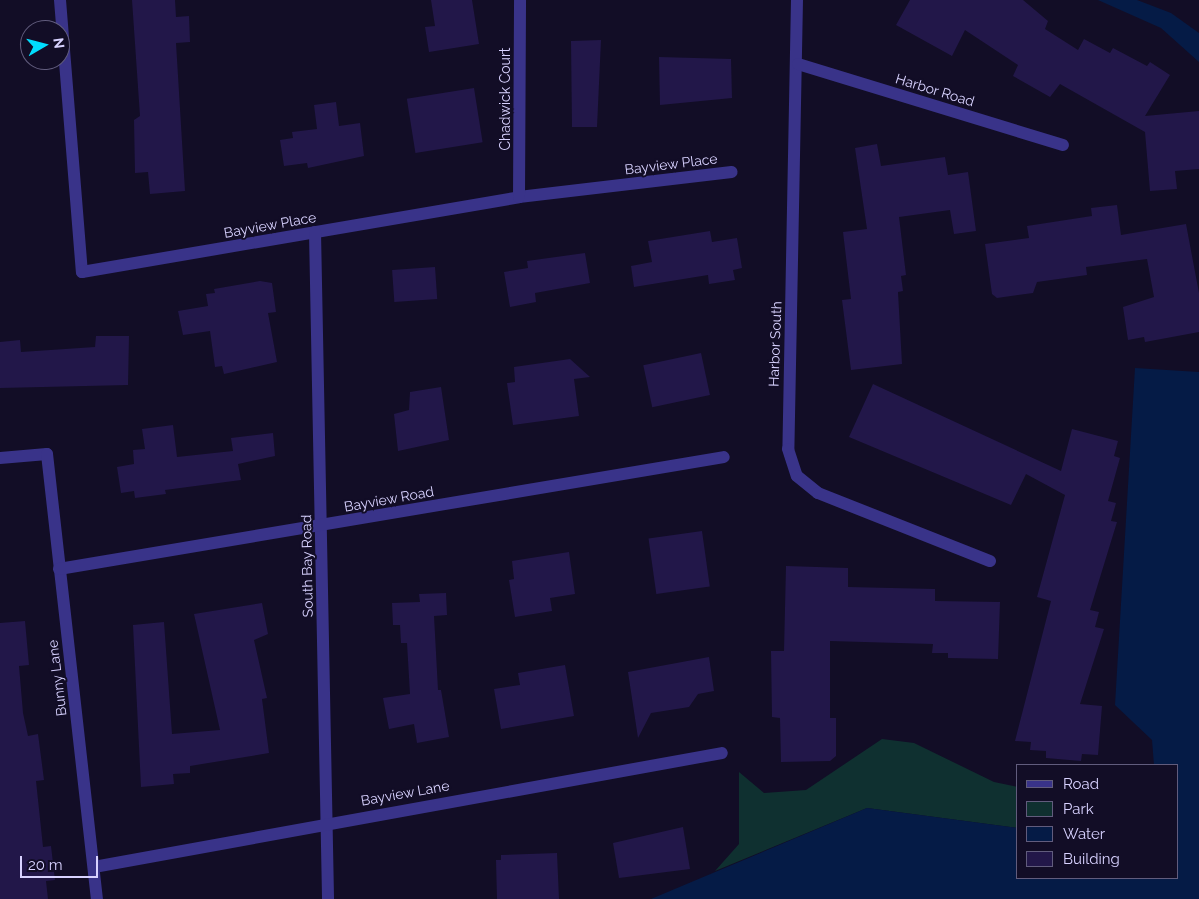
<!DOCTYPE html>
<style>
body{margin:0}
#map{position:relative;width:1199px;height:899px;overflow:hidden;background:#120d26;font-family:Raleway,sans-serif}
div>[style]{position:absolute}
[style*='--x']{left:calc(var(--x)*1px);top:calc(var(--y)*1px);width:calc(var(--w)*1px);rotate:calc(var(--a)*1deg)}
.green>*{inset:0;background:#0f3030}
.water>*{inset:0;background:#051b46}
.building>*{inset:0;background:#221749;transform-origin:0 0}
.minor>*{height:12px;margin:-6px;padding:0 6px;transform-origin:6px;border-radius:6px;background:#393389}
span{translate:-50% -50%;white-space:nowrap;text-align:center;line-height:1.15;-webkit-text-stroke:4px #120d26;paint-order:stroke}
.street-label{font-size:14px;color:#d8d2ff}
.legend{position:absolute;left:1016px;top:764px;width:162px;height:115px;box-sizing:border-box;background:#120d26;border:1px solid #615c7d;margin:0;padding:6px 9px;list-style:none;font-size:15px;color:#d8d2ff}
.legend li{display:flex;align-items:center;gap:10px;height:25px}
.legend b{width:25px;border:1px solid #615c7d}
.north{position:absolute;left:20px;top:20px;width:50px;height:50px;box-sizing:border-box;background:#120d26;border:1px solid #615c7d;border-radius:50%;rotate:82deg;font-size:14px;font-weight:700;line-height:20px;text-align:center;color:#d8d2ff}
.north::after{content:'';display:block;margin:auto;width:18px;height:22px;background:#00ddfd;clip-path:polygon(50% 0,100% 100%,50% 72%,0 100%)}
.scale{position:absolute;left:20px;top:856px;width:78px;height:22px;box-sizing:border-box;border:2px solid #d8d2ff;border-top:0;padding-left:6px;font-size:15px;line-height:18px;white-space:nowrap;color:#d8d2ff;-webkit-text-stroke:4px #120d26;paint-order:stroke}
</style>
<div id="map">
<div class="green">
<i style="clip-path:polygon(882px 739px,914px 743px,994px 782px,1018px 787px,1018px 828px,867px 808px,715px 871px,739px 844px,739px 772px,764px 793px,806px 790px)"></i>
</div>
<div class="water">
<i style="clip-path:polygon(1098px 0,1137px 0,1171px 13px,1199px 33px,1199px 62px,1161px 28px)"></i>
<i style="clip-path:polygon(1135px 368px,1199px 372px,1199px 899px,651px 899px,867px 808px,1018px 828px,1018px 878px,1178px 878px,1178px 765px,1154px 765px,1152px 740px,1115px 705px)"></i>
</div>
<div class="building">
<i style="clip-path:polygon(132px 0,175px 0,176px 17px,189px 16px,190px 42px,176px 43px,185px 191px,150px 194px,148px 172px,135px 173px,134px 120px,140px 116px)"></i>
<i style="clip-path:polygon(431px 0,472px 0,479px 44px,429px 52px,425px 27px,435px 26px)"></i>
<i style="clip-path:polygon(910px 0,1023px 0,1048px 21px,1045px 29px,1078px 50px,1084px 39px,1110px 53px,1113px 48px,1147px 66px,1150px 62px,1170px 75px,1145px 116px,1199px 111px,1199px 169px,1175px 171px,1177px 189px,1150px 191px,1145px 132px,1060px 84px,1050px 97px,1013px 76px,1018px 65px,965px 30px,952px 56px,896px 25px)"></i>
<i style="clip-path:polygon(601px 40px,597px 127px,572px 127px,571px 41px)"></i>
<i style="clip-path:polygon(659px 57px,731px 59px,732px 98px,660px 105px)"></i>
<i style="left:474px;top:88px;width:55px;height:68px;rotate:81deg"></i>
<i style="clip-path:polygon(336px 102px,339px 126px,360px 123px,364px 156px,308px 168px,307px 163px,284px 166px,280px 140px,293px 138px,292px 132px,317px 129px,314px 105px)"></i>
<i style="clip-path:polygon(877px 144px,881px 166px,945px 157px,948px 175px,968px 172px,976px 231px,954px 234px,950px 210px,899px 217px,906px 275px,901px 276px,903px 291px,898px 292px,902px 364px,851px 370px,842px 300px,851px 299px,843px 232px,867px 229px,855px 148px)"></i>
<i style="clip-path:polygon(1117px 205px,1121px 235px,1186px 224px,1199px 293px,1199px 332px,1145px 342px,1144px 337px,1128px 340px,1123px 307px,1154px 297px,1147px 259px,1086px 267px,1087px 275px,1037px 282px,1033px 293px,997px 298px,992px 294px,985px 244px,1029px 238px,1027px 226px,1092px 216px,1091px 208px)"></i>
<i style="clip-path:polygon(710px 231px,712px 242px,737px 238px,742px 268px,733px 270px,735px 280px,709px 284px,708px 275px,634px 287px,631px 266px,652px 262px,648px 241px)"></i>
<i style="clip-path:polygon(585px 253px,590px 283px,535px 293px,536px 302px,510px 307px,504px 272px,528px 268px,527px 261px)"></i>
<i style="left:435px;top:267px;width:32px;height:43px;rotate:86deg"></i>
<i style="clip-path:polygon(260px 281px,272px 283px,276px 312px,268px 313px,277px 362px,224px 374px,222px 366px,215px 367px,210px 331px,183px 335px,178px 311px,208px 306px,206px 294px,215px 293px,214px 289px)"></i>
<i style="clip-path:polygon(96px 336px,129px 336px,128px 385px,0 388px,0 342px,20px 340px,21px 352px,95px 347px)"></i>
<i style="left:701px;top:353px;width:43px;height:59px;rotate:78deg"></i>
<i style="clip-path:polygon(570px 359px,590px 377px,574px 379px,579px 416px,513px 425px,507px 383px,515px 382px,514px 367px)"></i>
<i style="clip-path:polygon(873px 384px,1061px 471px,1072px 429px,1118px 441px,1114px 456px,1120px 458px,1108px 501px,1116px 503px,1111px 521px,1117px 522px,1090px 610px,1099px 612px,1095px 627px,1104px 629px,1080px 704px,1102px 706px,1098px 755px,1082px 754px,1081px 761px,1046px 758px,1046px 751px,1030px 750px,1031px 742px,1015px 741px,1051px 601px,1037px 597px,1065px 495px,1026px 474px,1011px 505px,849px 437px)"></i>
<i style="clip-path:polygon(441px 387px,449px 440px,398px 451px,394px 414px,409px 410px,410px 392px)"></i>
<i style="clip-path:polygon(173px 425px,177px 457px,233px 451px,231px 438px,273px 433px,275px 456px,238px 464px,241px 480px,165px 490px,166px 494px,135px 498px,134px 491px,121px 493px,117px 467px,134px 464px,133px 450px,145px 449px,142px 429px)"></i>
<i style="left:702px;top:531px;width:56px;height:54px;rotate:82deg"></i>
<i style="clip-path:polygon(569px 552px,575px 594px,550px 598px,552px 611px,515px 617px,509px 580px,514px 579px,512px 561px)"></i>
<i style="clip-path:polygon(786px 566px,848px 568px,848px 587px,935px 589px,935px 601px,1000px 602px,998px 659px,948px 658px,948px 653px,932px 653px,933px 644px,830px 641px,830px 718px,836px 718px,836px 756px,830px 761px,781px 762px,780px 718px,772px 717px,771px 651px,784px 651px)"></i>
<i style="clip-path:polygon(446px 593px,447px 615px,434px 616px,438px 690px,441px 690px,449px 737px,417px 743px,414px 724px,389px 729px,383px 698px,410px 694px,407px 643px,401px 643px,400px 625px,393px 625px,392px 603px,420px 602px,419px 594px)"></i>
<i style="clip-path:polygon(262px 603px,268px 634px,254px 640px,267px 698px,262px 699px,269px 753px,190px 766px,190px 773px,173px 774px,174px 784px,141px 787px,133px 625px,164px 622px,172px 734px,220px 730px,194px 614px)"></i>
<i style="clip-path:polygon(25px 621px,29px 665px,19px 666px,23px 713px,28px 736px,38px 734px,44px 780px,36px 781px,43px 847px,51px 846px,55px 880px,46px 881px,48px 899px,0 899px,0 623px)"></i>
<i style="clip-path:polygon(709px 657px,714px 691px,698px 694px,689px 707px,651px 713px,638px 738px,628px 672px)"></i>
<i style="clip-path:polygon(565px 665px,574px 716px,501px 729px,494px 689px,520px 685px,518px 673px)"></i>
<i style="clip-path:polygon(683px 827px,690px 869px,619px 878px,613px 843px)"></i>
<i style="clip-path:polygon(557px 853px,559px 899px,497px 899px,496px 860px,501px 860px,501px 855px)"></i>
</div>
<div class="minor">
<i style="--x:60;--y:0;--w:273;--a:85.4"></i>
<i style="--x:82;--y:272;--w:443;--a:-9.7"></i>
<i style="--x:519;--y:197;--w:214;--a:-6.7"></i>
<i style="--x:797;--y:0;--w:449;--a:91.1"></i>
<i style="--x:788;--y:449;--w:28;--a:72"></i>
<i style="--x:797;--y:476;--w:27;--a:39"></i>
<i style="--x:818;--y:493;--w:185;--a:21.6"></i>
<i style="--x:798;--y:64;--w:277;--a:17"></i>
<i style="--x:519;--y:197;--w:197;--a:-89.7"></i>
<i style="--x:315;--y:232;--w:667;--a:88.88"></i>
<i style="--x:0;--y:458;--w:47;--a:-4.9"></i>
<i style="--x:47;--y:454;--w:448;--a:83.6"></i>
<i style="--x:59;--y:569;--w:674;--a:-9.56"></i>
<i style="--x:94;--y:867;--w:638;--a:-10.29"></i>
</div>
<div class="street-label">
<span style="left:935px;top:90px;rotate:17deg">Harbor Road</span>
<span style="left:505px;top:99px;rotate:-90deg">Chadwick Court</span>
<span style="left:671px;top:164px;rotate:-7deg">Bayview Place</span>
<span style="left:270px;top:225px;rotate:-10deg">Bayview Place</span>
<span style="left:775px;top:344px;rotate:-88deg">Harbor South</span>
<span style="left:389px;top:499px;rotate:-10deg">Bayview Road</span>
<span style="left:307px;top:566px;rotate:-91deg">South Bay Road</span>
<span style="left:57px;top:678px;rotate:-97deg">Bunny Lane</span>
<span style="left:405px;top:793px;rotate:-10deg">Bayview Lane</span>
</div>
<ul class="legend">
<li><b style="height:6px;background:#393389"></b>Road</li>
<li><b style="height:14px;background:#0f3030"></b>Park</li>
<li><b style="height:14px;background:#051b46"></b>Water</li>
<li><b style="height:14px;background:#221749"></b>Building</li>
</ul>
<div class="north">N</div>
<div class="scale">20 m</div>
</div>
